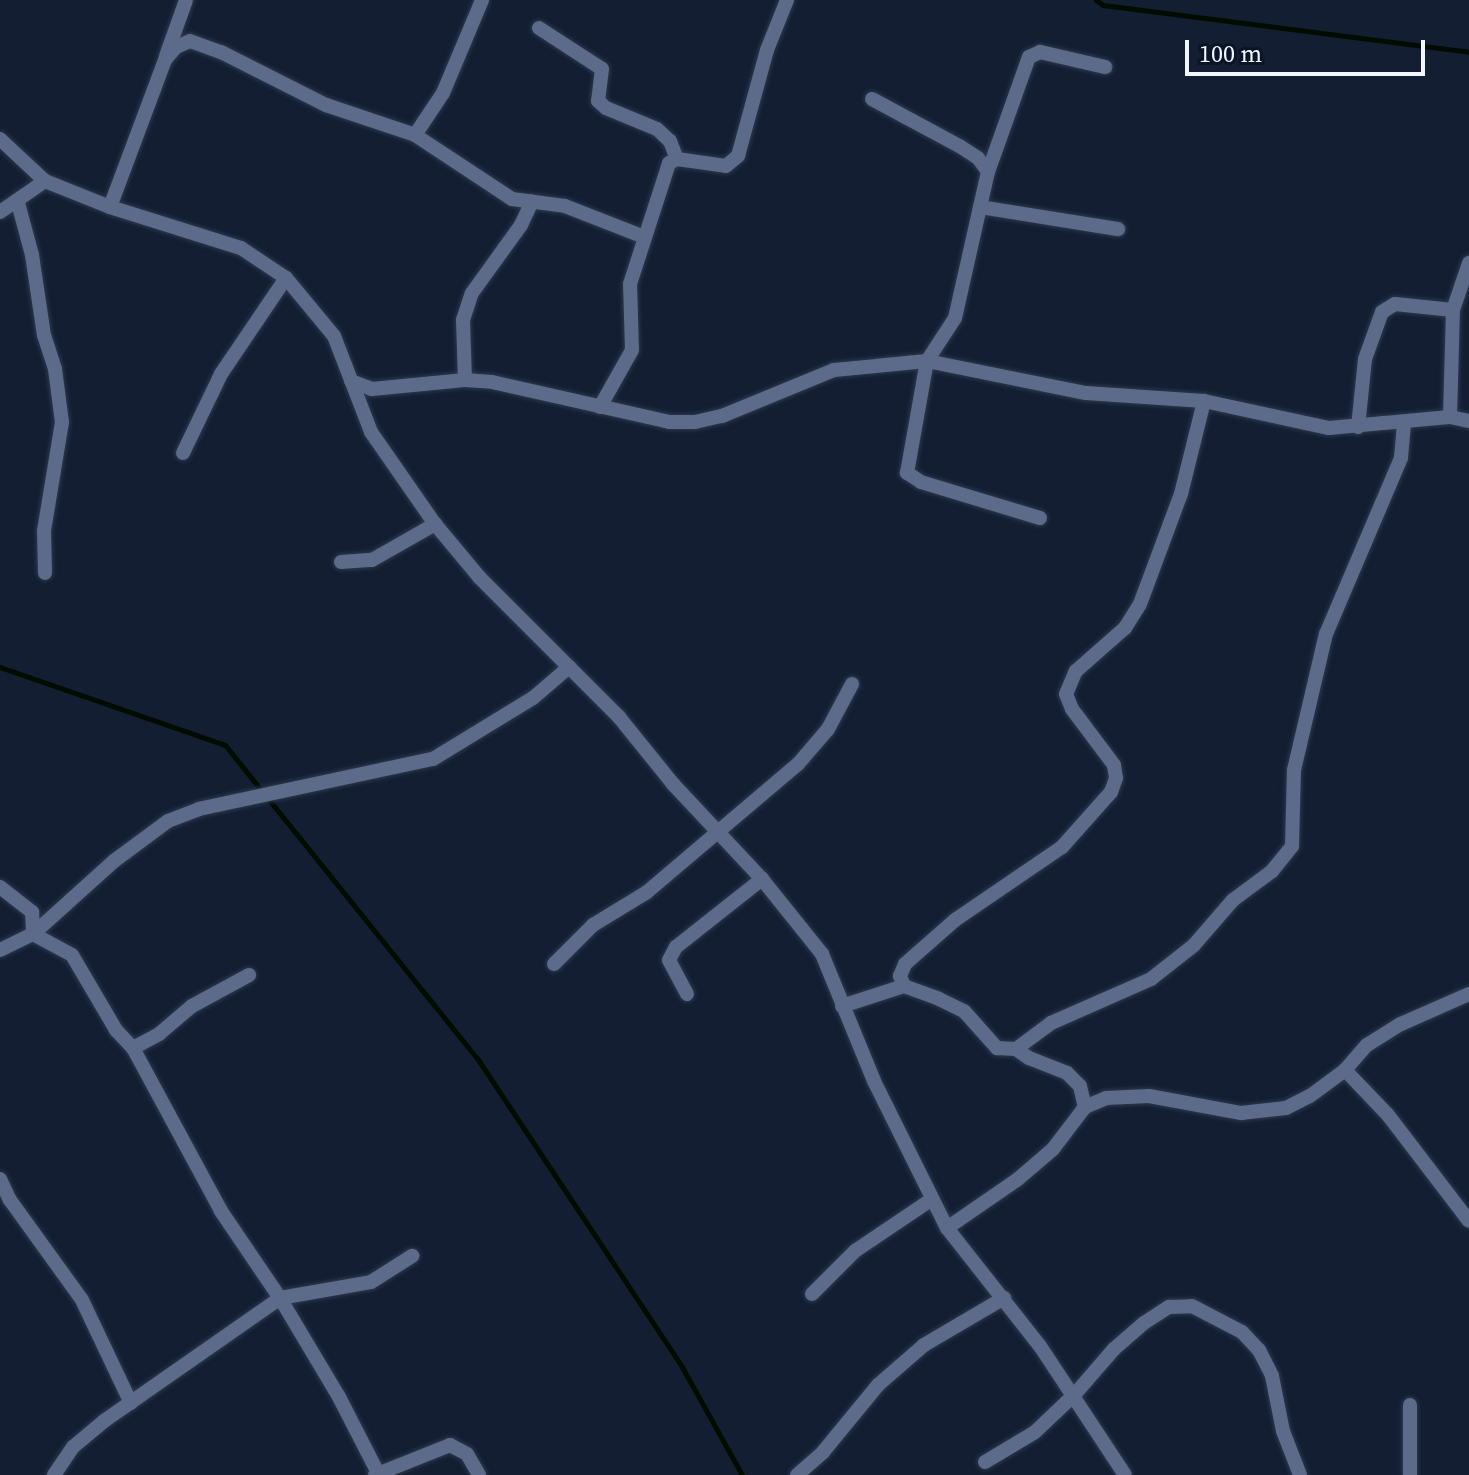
<!DOCTYPE html>
<style>
body{margin:0}
#map{position:relative;width:1469px;height:1475px;overflow:hidden;background:#131e33;font-family:"Source Serif 4",serif}
div>[style]{position:absolute}
[style*='--x']{left:calc(var(--x)*1px);top:calc(var(--y)*1px);width:calc(var(--w)*1px);rotate:calc(var(--a)*1deg)}
.stream>*{height:5px;margin:-2.5px;padding:0 2.5px;transform-origin:2.5px;border-radius:2.5px;background:#000c00}
.roads{filter:drop-shadow(0 0 2px #2e384b) drop-shadow(0 0 2px #2e384b)}
.minor>*{height:14px;margin:-7px;padding:0 7px;transform-origin:7px;border-radius:7px;background:#5b6b89}
span{translate:-50% -50%;white-space:nowrap;text-align:center;line-height:1.15;-webkit-text-stroke:8px #0a1428;paint-order:stroke}
.scale{position:absolute;left:1185px;top:40px;width:240px;height:36px;box-sizing:border-box;border:4px solid #f0f5fe;border-top:0;padding-left:10px;font-size:24px;line-height:28px;white-space:nowrap;color:#f0f5fe;-webkit-text-stroke:6px #0a1428;paint-order:stroke}
</style>
<div id="map">
<div class="stream">
<i style="--x:1096;--y:0;--w:9;--a:36"></i>
<i style="--x:1103;--y:5;--w:369;--a:7.3"></i>
<i style="--x:0;--y:667;--w:238;--a:19.1"></i>
<i style="--x:225;--y:745;--w:402;--a:51.2"></i>
<i style="--x:477;--y:1058;--w:371;--a:56.4"></i>
<i style="--x:682;--y:1367;--w:124;--a:60.9"></i>
</div>
<div class="roads">
<div class="minor">
<i style="--x:539;--y:28;--w:75;--a:33.1"></i>
<i style="--x:602;--y:69;--w:32;--a:97"></i>
<i style="--x:598;--y:101;--w:11;--a:41"></i>
<i style="--x:606;--y:108;--w:55;--a:22.4"></i>
<i style="--x:657;--y:129;--w:18;--a:43"></i>
<i style="--x:670;--y:141;--w:19;--a:69"></i>
<i style="--x:166;--y:56;--w:59;--a:-70.3"></i>
<i style="--x:872;--y:99;--w:101;--a:28.3"></i>
<i style="--x:961;--y:147;--w:20;--a:33"></i>
<i style="--x:978;--y:158;--w:17;--a:54"></i>
<i style="--x:415;--y:135;--w:50;--a:-56.3"></i>
<i style="--x:443;--y:93;--w:101;--a:-67.2"></i>
<i style="--x:0;--y:139;--w:62;--a:43"></i>
<i style="--x:45;--y:181;--w:70;--a:21.8"></i>
<i style="--x:110;--y:207;--w:137;--a:17.4"></i>
<i style="--x:241;--y:248;--w:54;--a:33.7"></i>
<i style="--x:286;--y:278;--w:75;--a:50.4"></i>
<i style="--x:334;--y:336;--w:103;--a:68.9"></i>
<i style="--x:371;--y:432;--w:112;--a:55.2"></i>
<i style="--x:435;--y:524;--w:70;--a:50.2"></i>
<i style="--x:480;--y:578;--w:197;--a:45"></i>
<i style="--x:619;--y:717;--w:86;--a:51.1"></i>
<i style="--x:673;--y:784;--w:130;--a:46.9"></i>
<i style="--x:762;--y:879;--w:96;--a:51.3"></i>
<i style="--x:822;--y:954;--w:137;--a:67.7"></i>
<i style="--x:874;--y:1081;--w:164;--a:63.6"></i>
<i style="--x:947;--y:1228;--w:150;--a:51.8"></i>
<i style="--x:1040;--y:1346;--w:154;--a:56.6"></i>
<i style="--x:18;--y:203;--w:54;--a:74.9"></i>
<i style="--x:32;--y:255;--w:81;--a:81.5"></i>
<i style="--x:44;--y:335;--w:36;--a:72"></i>
<i style="--x:55;--y:369;--w:53;--a:82.5"></i>
<i style="--x:62;--y:422;--w:110;--a:99.4"></i>
<i style="--x:44;--y:531;--w:42;--a:88.6"></i>
<i style="--x:110;--y:207;--w:157;--a:-69.5"></i>
<i style="--x:165;--y:60;--w:17;--a:-50"></i>
<i style="--x:176;--y:47;--w:15;--a:-23"></i>
<i style="--x:190;--y:41;--w:33;--a:20"></i>
<i style="--x:221;--y:52;--w:118;--a:26.8"></i>
<i style="--x:326;--y:105;--w:94;--a:18.6"></i>
<i style="--x:415;--y:135;--w:116;--a:33.4"></i>
<i style="--x:512;--y:199;--w:53;--a:7.5"></i>
<i style="--x:565;--y:206;--w:85;--a:21.4"></i>
<i style="--x:980;--y:207;--w:140;--a:9.1"></i>
<i style="--x:0;--y:212;--w:55;--a:-34.6"></i>
<i style="--x:465;--y:380;--w:60;--a:-91.9"></i>
<i style="--x:463;--y:320;--w:28;--a:-72"></i>
<i style="--x:472;--y:293;--w:84;--a:-54.2"></i>
<i style="--x:521;--y:225;--w:26;--a:-65"></i>
<i style="--x:351;--y:381;--w:22;--a:21"></i>
<i style="--x:372;--y:389;--w:93;--a:-5.5"></i>
<i style="--x:465;--y:380;--w:27;--a:4"></i>
<i style="--x:492;--y:382;--w:181;--a:12.7"></i>
<i style="--x:669;--y:422;--w:26;--a:0"></i>
<i style="--x:695;--y:422;--w:28;--a:-13"></i>
<i style="--x:722;--y:416;--w:121;--a:-22.3"></i>
<i style="--x:834;--y:370;--w:93;--a:-5.5"></i>
<i style="--x:927;--y:361;--w:162;--a:11.4"></i>
<i style="--x:1086;--y:393;--w:118;--a:3.9"></i>
<i style="--x:1204;--y:401;--w:128;--a:12.2"></i>
<i style="--x:1329;--y:428;--w:121;--a:-5.2"></i>
<i style="--x:1450;--y:417;--w:19;--a:12"></i>
<i style="--x:600;--y:407;--w:65;--a:-60.7"></i>
<i style="--x:632;--y:350;--w:66;--a:-91.7"></i>
<i style="--x:630;--y:284;--w:127;--a:-72.1"></i>
<i style="--x:669;--y:163;--w:9;--a:-27"></i>
<i style="--x:677;--y:159;--w:49;--a:8.1"></i>
<i style="--x:726;--y:166;--w:16;--a:-40"></i>
<i style="--x:738;--y:156;--w:110;--a:-74.7"></i>
<i style="--x:767;--y:50;--w:54;--a:-68.2"></i>
<i style="--x:1450;--y:417;--w:107;--a:-88.4"></i>
<i style="--x:1453;--y:310;--w:50;--a:-71.2"></i>
<i style="--x:1358;--y:427;--w:68;--a:-84.1"></i>
<i style="--x:1365;--y:359;--w:50;--a:-70.1"></i>
<i style="--x:1382;--y:312;--w:15;--a:-32"></i>
<i style="--x:1395;--y:304;--w:58;--a:5.9"></i>
<i style="--x:183;--y:453;--w:88;--a:-64.3"></i>
<i style="--x:221;--y:374;--w:116;--a:-55.9"></i>
<i style="--x:1040;--y:518;--w:124;--a:-163.2"></i>
<i style="--x:921;--y:482;--w:17;--a:-147"></i>
<i style="--x:907;--y:473;--w:114;--a:-79.9"></i>
<i style="--x:927;--y:361;--w:51;--a:-56.9"></i>
<i style="--x:955;--y:318;--w:150;--a:-77.3"></i>
<i style="--x:988;--y:172;--w:122;--a:-70.4"></i>
<i style="--x:1029;--y:57;--w:12;--a:-24"></i>
<i style="--x:1040;--y:52;--w:67;--a:13"></i>
<i style="--x:341;--y:562;--w:31;--a:-4"></i>
<i style="--x:372;--y:560;--w:73;--a:-29.7"></i>
<i style="--x:0;--y:887;--w:41;--a:38"></i>
<i style="--x:32;--y:912;--w:22;--a:87"></i>
<i style="--x:33;--y:934;--w:44;--a:28.3"></i>
<i style="--x:72;--y:955;--w:87;--a:59.6"></i>
<i style="--x:116;--y:1030;--w:25;--a:47"></i>
<i style="--x:133;--y:1048;--w:185;--a:61.6"></i>
<i style="--x:221;--y:1211;--w:105;--a:55.9"></i>
<i style="--x:280;--y:1298;--w:115;--a:59.2"></i>
<i style="--x:339;--y:1397;--w:85;--a:62.8"></i>
<i style="--x:0;--y:950;--w:37;--a:-26"></i>
<i style="--x:33;--y:934;--w:109;--a:-42"></i>
<i style="--x:114;--y:861;--w:67;--a:-36.5"></i>
<i style="--x:168;--y:821;--w:33;--a:-21"></i>
<i style="--x:199;--y:809;--w:239;--a:-12.1"></i>
<i style="--x:433;--y:759;--w:117;--a:-31.4"></i>
<i style="--x:533;--y:698;--w:48;--a:-40.7"></i>
<i style="--x:554;--y:964;--w:55;--a:-45"></i>
<i style="--x:593;--y:925;--w:63;--a:-31.4"></i>
<i style="--x:647;--y:892;--w:198;--a:-40.3"></i>
<i style="--x:798;--y:764;--w:46;--a:-49.4"></i>
<i style="--x:828;--y:729;--w:51;--a:-61.9"></i>
<i style="--x:904;--y:986;--w:11;--a:-112"></i>
<i style="--x:900;--y:976;--w:13;--a:-67"></i>
<i style="--x:905;--y:964;--w:67;--a:-41.3"></i>
<i style="--x:955;--y:920;--w:130;--a:-34.3"></i>
<i style="--x:1062;--y:847;--w:74;--a:-48.3"></i>
<i style="--x:1111;--y:792;--w:15;--a:-70"></i>
<i style="--x:1116;--y:778;--w:13;--a:-99"></i>
<i style="--x:1114;--y:765;--w:70;--a:-126.9"></i>
<i style="--x:1072;--y:709;--w:16;--a:-112"></i>
<i style="--x:1066;--y:694;--w:25;--a:-67"></i>
<i style="--x:1076;--y:671;--w:65;--a:-41.3"></i>
<i style="--x:1125;--y:628;--w:28;--a:-58"></i>
<i style="--x:1140;--y:604;--w:117;--a:-69.6"></i>
<i style="--x:1181;--y:494;--w:96;--a:-76.1"></i>
<i style="--x:687;--y:994;--w:38;--a:-118"></i>
<i style="--x:669;--y:960;--w:15;--a:-62"></i>
<i style="--x:676;--y:947;--w:110;--a:-38.3"></i>
<i style="--x:842;--y:1006;--w:65;--a:-17.9"></i>
<i style="--x:904;--y:986;--w:37;--a:20"></i>
<i style="--x:939;--y:999;--w:28;--a:26"></i>
<i style="--x:964;--y:1011;--w:50;--a:48.3"></i>
<i style="--x:997;--y:1048;--w:19;--a:3"></i>
<i style="--x:1016;--y:1049;--w:16;--a:35"></i>
<i style="--x:1029;--y:1058;--w:41;--a:21.5"></i>
<i style="--x:1067;--y:1073;--w:18;--a:45"></i>
<i style="--x:1080;--y:1086;--w:22;--a:77"></i>
<i style="--x:133;--y:1048;--w:30;--a:-28"></i>
<i style="--x:159;--y:1034;--w:43;--a:-40.3"></i>
<i style="--x:192;--y:1006;--w:65;--a:-28.5"></i>
<i style="--x:1016;--y:1049;--w:44;--a:-36.6"></i>
<i style="--x:1051;--y:1023;--w:109;--a:-23.7"></i>
<i style="--x:1151;--y:979;--w:55;--a:-38.3"></i>
<i style="--x:1194;--y:945;--w:60;--a:-49.1"></i>
<i style="--x:1233;--y:900;--w:49;--a:-36.6"></i>
<i style="--x:1272;--y:871;--w:32;--a:-51"></i>
<i style="--x:1292;--y:846;--w:76;--a:-88.5"></i>
<i style="--x:1294;--y:770;--w:140;--a:-76.8"></i>
<i style="--x:1326;--y:634;--w:191;--a:-66.9"></i>
<i style="--x:1401;--y:458;--w:35;--a:-85"></i>
<i style="--x:1345;--y:1070;--w:62;--a:46.3"></i>
<i style="--x:1388;--y:1115;--w:133;--a:52.6"></i>
<i style="--x:0;--y:1179;--w:23;--a:65"></i>
<i style="--x:10;--y:1200;--w:123;--a:54.2"></i>
<i style="--x:82;--y:1300;--w:114;--a:64.6"></i>
<i style="--x:947;--y:1228;--w:86;--a:-34.6"></i>
<i style="--x:1018;--y:1179;--w:46;--a:-40.6"></i>
<i style="--x:1053;--y:1149;--w:53;--a:-52.7"></i>
<i style="--x:1085;--y:1107;--w:23;--a:-23"></i>
<i style="--x:1106;--y:1098;--w:43;--a:-2.7"></i>
<i style="--x:1149;--y:1096;--w:94;--a:10.5"></i>
<i style="--x:1241;--y:1113;--w:45;--a:-6.3"></i>
<i style="--x:1286;--y:1108;--w:27;--a:-27"></i>
<i style="--x:1310;--y:1096;--w:44;--a:-36.6"></i>
<i style="--x:1345;--y:1070;--w:33;--a:-49"></i>
<i style="--x:1367;--y:1045;--w:40;--a:-32"></i>
<i style="--x:1401;--y:1024;--w:74;--a:-23.8"></i>
<i style="--x:812;--y:1294;--w:61;--a:-45"></i>
<i style="--x:855;--y:1251;--w:93;--a:-34"></i>
<i style="--x:1410;--y:1405;--w:70;--a:90"></i>
<i style="--x:985;--y:1462;--w:58;--a:-31"></i>
<i style="--x:1035;--y:1432;--w:55;--a:-43.5"></i>
<i style="--x:1075;--y:1394;--w:60;--a:-49.1"></i>
<i style="--x:1114;--y:1349;--w:40;--a:-41"></i>
<i style="--x:1144;--y:1323;--w:30;--a:-33"></i>
<i style="--x:1169;--y:1307;--w:23;--a:-2"></i>
<i style="--x:1192;--y:1306;--w:56;--a:27.5"></i>
<i style="--x:1242;--y:1332;--w:25;--a:47"></i>
<i style="--x:1259;--y:1350;--w:29;--a:63"></i>
<i style="--x:1272;--y:1376;--w:56;--a:78.7"></i>
<i style="--x:1283;--y:1431;--w:47;--a:68.9"></i>
<i style="--x:54;--y:1475;--w:34;--a:-56"></i>
<i style="--x:73;--y:1447;--w:40;--a:-40"></i>
<i style="--x:104;--y:1421;--w:215;--a:-34.9"></i>
<i style="--x:280;--y:1298;--w:92;--a:-10"></i>
<i style="--x:371;--y:1282;--w:49;--a:-32.4"></i>
<i style="--x:375;--y:1475;--w:81;--a:-21.8"></i>
<i style="--x:450;--y:1445;--w:19;--a:28"></i>
<i style="--x:467;--y:1454;--w:24;--a:60"></i>
<i style="--x:797;--y:1475;--w:35;--a:-41"></i>
<i style="--x:823;--y:1452;--w:87;--a:-50.6"></i>
<i style="--x:878;--y:1385;--w:61;--a:-41"></i>
<i style="--x:924;--y:1345;--w:93;--a:-30.4"></i>
</div>
</div>
<div class="scale">100 m</div>
</div>
